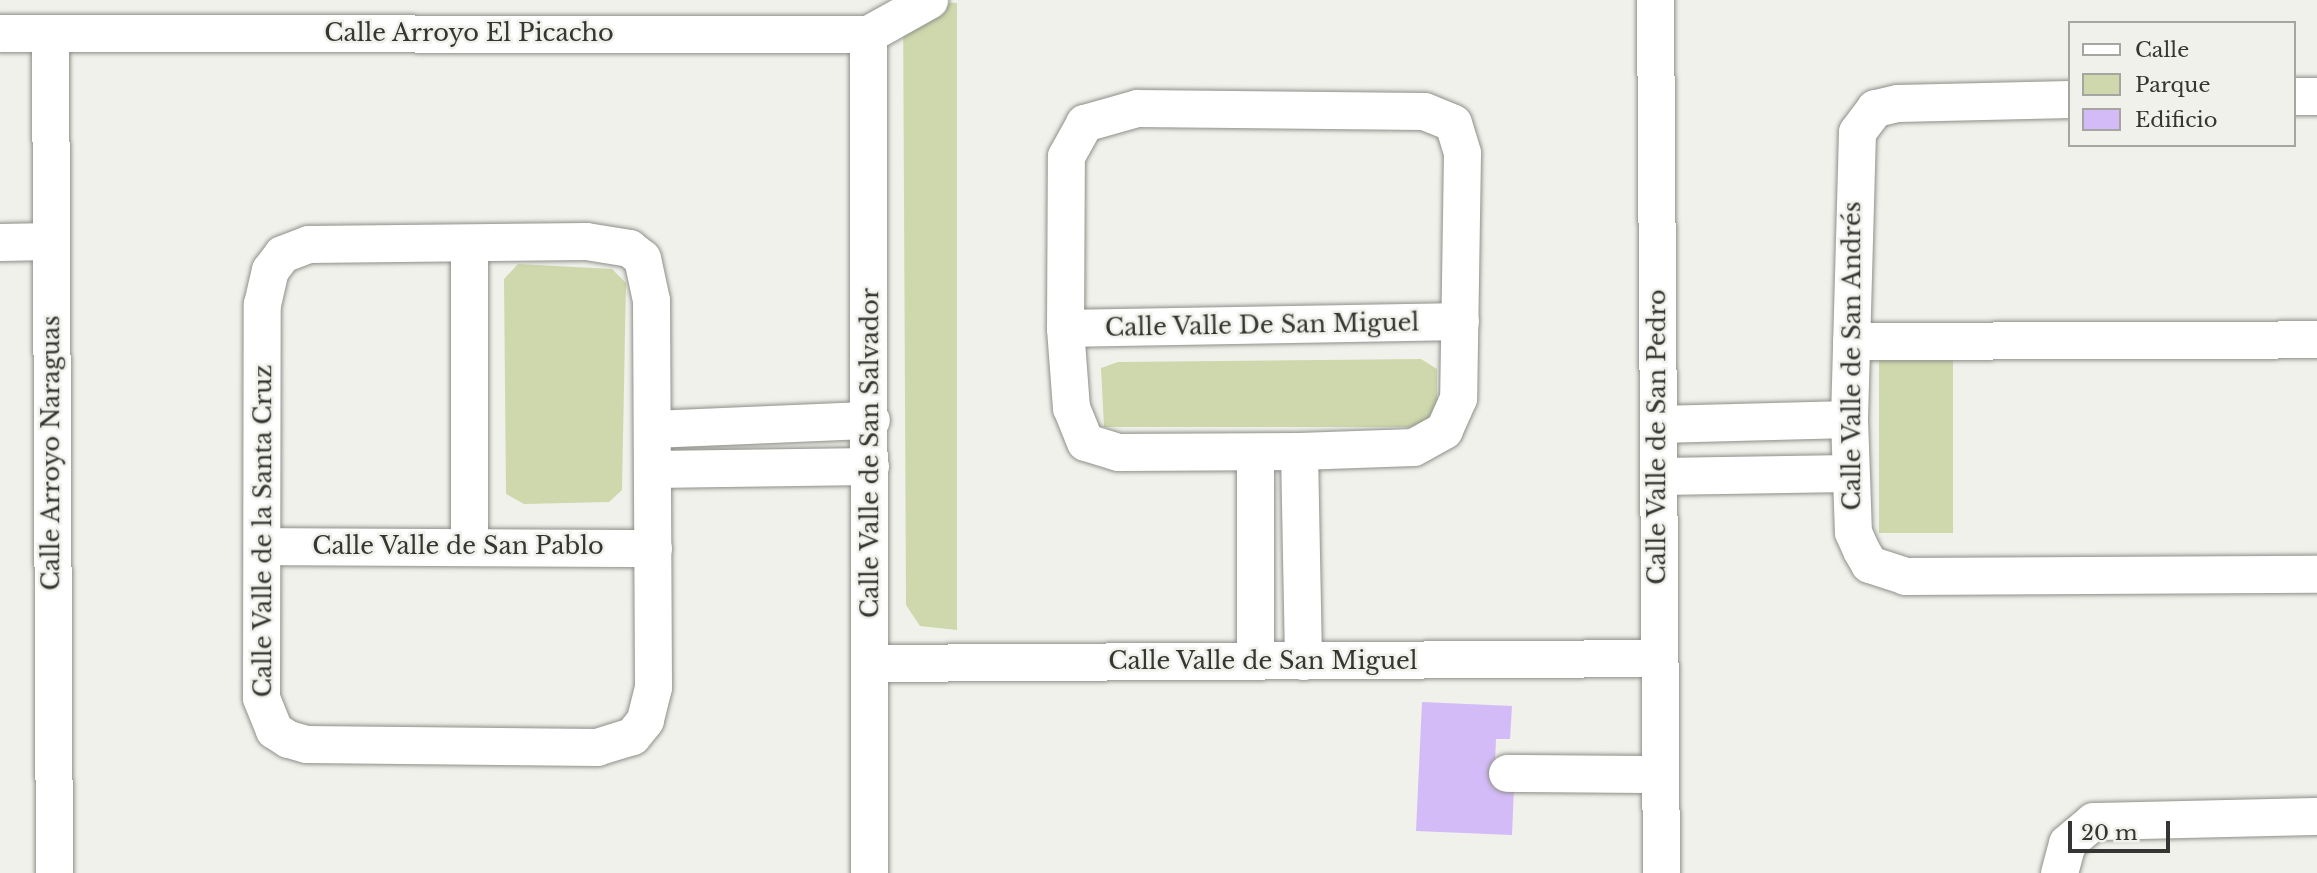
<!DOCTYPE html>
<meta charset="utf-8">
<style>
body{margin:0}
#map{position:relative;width:2317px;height:873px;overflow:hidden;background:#f0f1eb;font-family:"Libre Baskerville",serif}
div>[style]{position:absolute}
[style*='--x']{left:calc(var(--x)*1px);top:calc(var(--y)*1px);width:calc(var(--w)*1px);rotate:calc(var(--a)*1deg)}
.green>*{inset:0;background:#ced8ac;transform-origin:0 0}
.building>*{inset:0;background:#d3bbf7}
.roads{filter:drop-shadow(0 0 2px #8d8f89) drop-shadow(0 0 2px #8d8f89)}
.minor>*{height:37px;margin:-18.5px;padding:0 18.5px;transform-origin:18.5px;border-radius:18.5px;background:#fff}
span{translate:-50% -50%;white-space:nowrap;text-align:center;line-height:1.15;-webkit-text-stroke:5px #f0f1eb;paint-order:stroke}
.street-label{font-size:24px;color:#353633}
.legend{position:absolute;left:2068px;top:21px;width:228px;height:126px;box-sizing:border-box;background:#f0f1eb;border:2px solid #a5a6a1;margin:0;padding:9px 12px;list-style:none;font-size:21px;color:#353633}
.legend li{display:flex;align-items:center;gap:14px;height:35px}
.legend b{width:35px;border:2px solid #a5a6a1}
.scale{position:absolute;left:2068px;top:821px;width:102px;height:32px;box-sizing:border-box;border:4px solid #353633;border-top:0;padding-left:9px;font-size:21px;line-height:24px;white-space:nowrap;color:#353633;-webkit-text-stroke:5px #f0f1eb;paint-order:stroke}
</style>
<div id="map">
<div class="green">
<i style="clip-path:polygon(903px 0,957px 3px,957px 630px,920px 626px,906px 605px)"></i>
<i style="clip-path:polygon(518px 264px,612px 269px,626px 283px,622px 490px,609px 502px,524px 504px,506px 494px,504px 279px)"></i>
<i style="left:1879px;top:357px;width:74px;height:176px"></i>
<i style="clip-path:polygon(1421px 359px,1437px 369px,1437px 414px,1423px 427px,1104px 427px,1101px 368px,1118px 362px)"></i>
</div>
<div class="building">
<i style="clip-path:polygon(1422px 702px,1512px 706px,1510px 739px,1496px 739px,1494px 788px,1514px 788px,1512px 835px,1416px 831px)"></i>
</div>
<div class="roads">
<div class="minor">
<i style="--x:1655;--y:0;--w:873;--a:89.61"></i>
<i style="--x:0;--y:33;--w:868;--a:0.07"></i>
<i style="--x:868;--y:34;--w:70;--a:-29.1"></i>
<i style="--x:50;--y:33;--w:840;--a:89.73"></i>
<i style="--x:868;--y:34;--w:839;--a:89.93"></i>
<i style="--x:2294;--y:96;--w:23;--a:0"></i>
<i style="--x:2070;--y:99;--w:173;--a:178.7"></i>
<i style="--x:1897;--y:103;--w:23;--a:167"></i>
<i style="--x:1875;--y:108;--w:30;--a:127"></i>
<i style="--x:1857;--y:132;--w:287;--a:91.6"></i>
<i style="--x:1849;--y:419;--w:113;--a:88"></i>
<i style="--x:1853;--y:532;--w:20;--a:66"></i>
<i style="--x:1861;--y:550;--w:16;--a:60"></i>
<i style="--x:1869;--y:564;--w:38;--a:18"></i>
<i style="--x:1905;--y:576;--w:412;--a:-0.3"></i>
<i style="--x:1137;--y:108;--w:287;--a:0.6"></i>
<i style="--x:1424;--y:111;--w:31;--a:22"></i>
<i style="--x:1453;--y:123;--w:31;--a:73"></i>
<i style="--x:1462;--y:153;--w:245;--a:90.9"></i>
<i style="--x:1458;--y:398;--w:35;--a:114"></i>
<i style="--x:1444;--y:430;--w:35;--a:151"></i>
<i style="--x:1413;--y:447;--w:114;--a:178"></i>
<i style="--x:1299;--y:451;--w:181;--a:179.7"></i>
<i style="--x:1118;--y:452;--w:34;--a:-163"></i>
<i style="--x:1085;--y:442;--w:37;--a:-112"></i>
<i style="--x:1071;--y:408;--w:80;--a:-94.3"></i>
<i style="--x:1065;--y:328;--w:172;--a:-89.7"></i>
<i style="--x:1066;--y:156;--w:38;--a:-61"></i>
<i style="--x:1084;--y:123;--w:55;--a:-15.8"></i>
<i style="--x:586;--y:241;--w:44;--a:9.2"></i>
<i style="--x:629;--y:248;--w:16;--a:38"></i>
<i style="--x:642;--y:258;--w:43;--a:77.9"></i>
<i style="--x:651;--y:300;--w:387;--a:89.7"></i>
<i style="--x:653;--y:687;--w:34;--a:104"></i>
<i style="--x:645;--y:720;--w:21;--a:129"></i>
<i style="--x:632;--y:736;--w:37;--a:163"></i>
<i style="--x:597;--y:747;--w:291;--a:-179.4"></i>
<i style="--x:306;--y:744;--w:19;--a:-164"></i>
<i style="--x:288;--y:739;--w:17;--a:-147"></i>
<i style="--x:274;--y:730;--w:35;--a:-112"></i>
<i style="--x:261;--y:697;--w:393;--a:-89.9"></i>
<i style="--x:262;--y:304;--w:35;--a:-77"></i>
<i style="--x:270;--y:270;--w:20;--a:-53"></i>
<i style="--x:282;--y:254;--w:28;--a:-21"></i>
<i style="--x:308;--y:244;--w:278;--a:-0.6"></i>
<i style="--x:0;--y:242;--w:50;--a:-1.1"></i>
<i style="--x:1065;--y:328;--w:395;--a:-1"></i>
<i style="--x:1851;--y:341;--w:466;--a:-0.2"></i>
<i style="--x:1658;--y:424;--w:191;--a:-1.5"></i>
<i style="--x:652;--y:429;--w:219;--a:-2.4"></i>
<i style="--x:1299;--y:451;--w:210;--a:88.9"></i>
<i style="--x:1255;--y:452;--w:209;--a:90"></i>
<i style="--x:652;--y:469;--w:218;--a:-0.8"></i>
<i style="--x:1659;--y:476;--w:190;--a:-0.9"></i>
<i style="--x:469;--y:543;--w:300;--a:-90"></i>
<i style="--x:262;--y:546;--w:391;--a:0.3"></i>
<i style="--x:869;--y:663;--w:788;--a:-0.36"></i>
<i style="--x:1507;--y:773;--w:152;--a:0.4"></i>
<i style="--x:2059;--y:873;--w:31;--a:-75"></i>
<i style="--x:2067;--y:843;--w:34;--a:-40"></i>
<i style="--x:2093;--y:821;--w:224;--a:-1.3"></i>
</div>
</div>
<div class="street-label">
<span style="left:469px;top:33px">Calle Arroyo El Picacho</span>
<span style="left:1262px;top:325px;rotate:-1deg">Calle Valle De San Miguel</span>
<span style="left:1852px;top:356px;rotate:-90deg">Calle Valle de San Andrés</span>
<span style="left:1657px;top:437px;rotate:-90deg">Calle Valle de San Pedro</span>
<span style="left:51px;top:453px;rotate:-90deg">Calle Arroyo Naraguas</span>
<span style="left:870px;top:453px;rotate:-90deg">Calle Valle de San Salvador</span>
<span style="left:263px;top:531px;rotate:-90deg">Calle Valle de la Santa Cruz</span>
<span style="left:458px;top:546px">Calle Valle de San Pablo</span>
<span style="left:1263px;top:661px">Calle Valle de San Miguel</span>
</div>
<ul class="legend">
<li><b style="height:9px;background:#fff"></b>Calle</li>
<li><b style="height:19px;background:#ced8ac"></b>Parque</li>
<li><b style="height:19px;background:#d3bbf7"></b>Edificio</li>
</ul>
<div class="scale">20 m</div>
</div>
